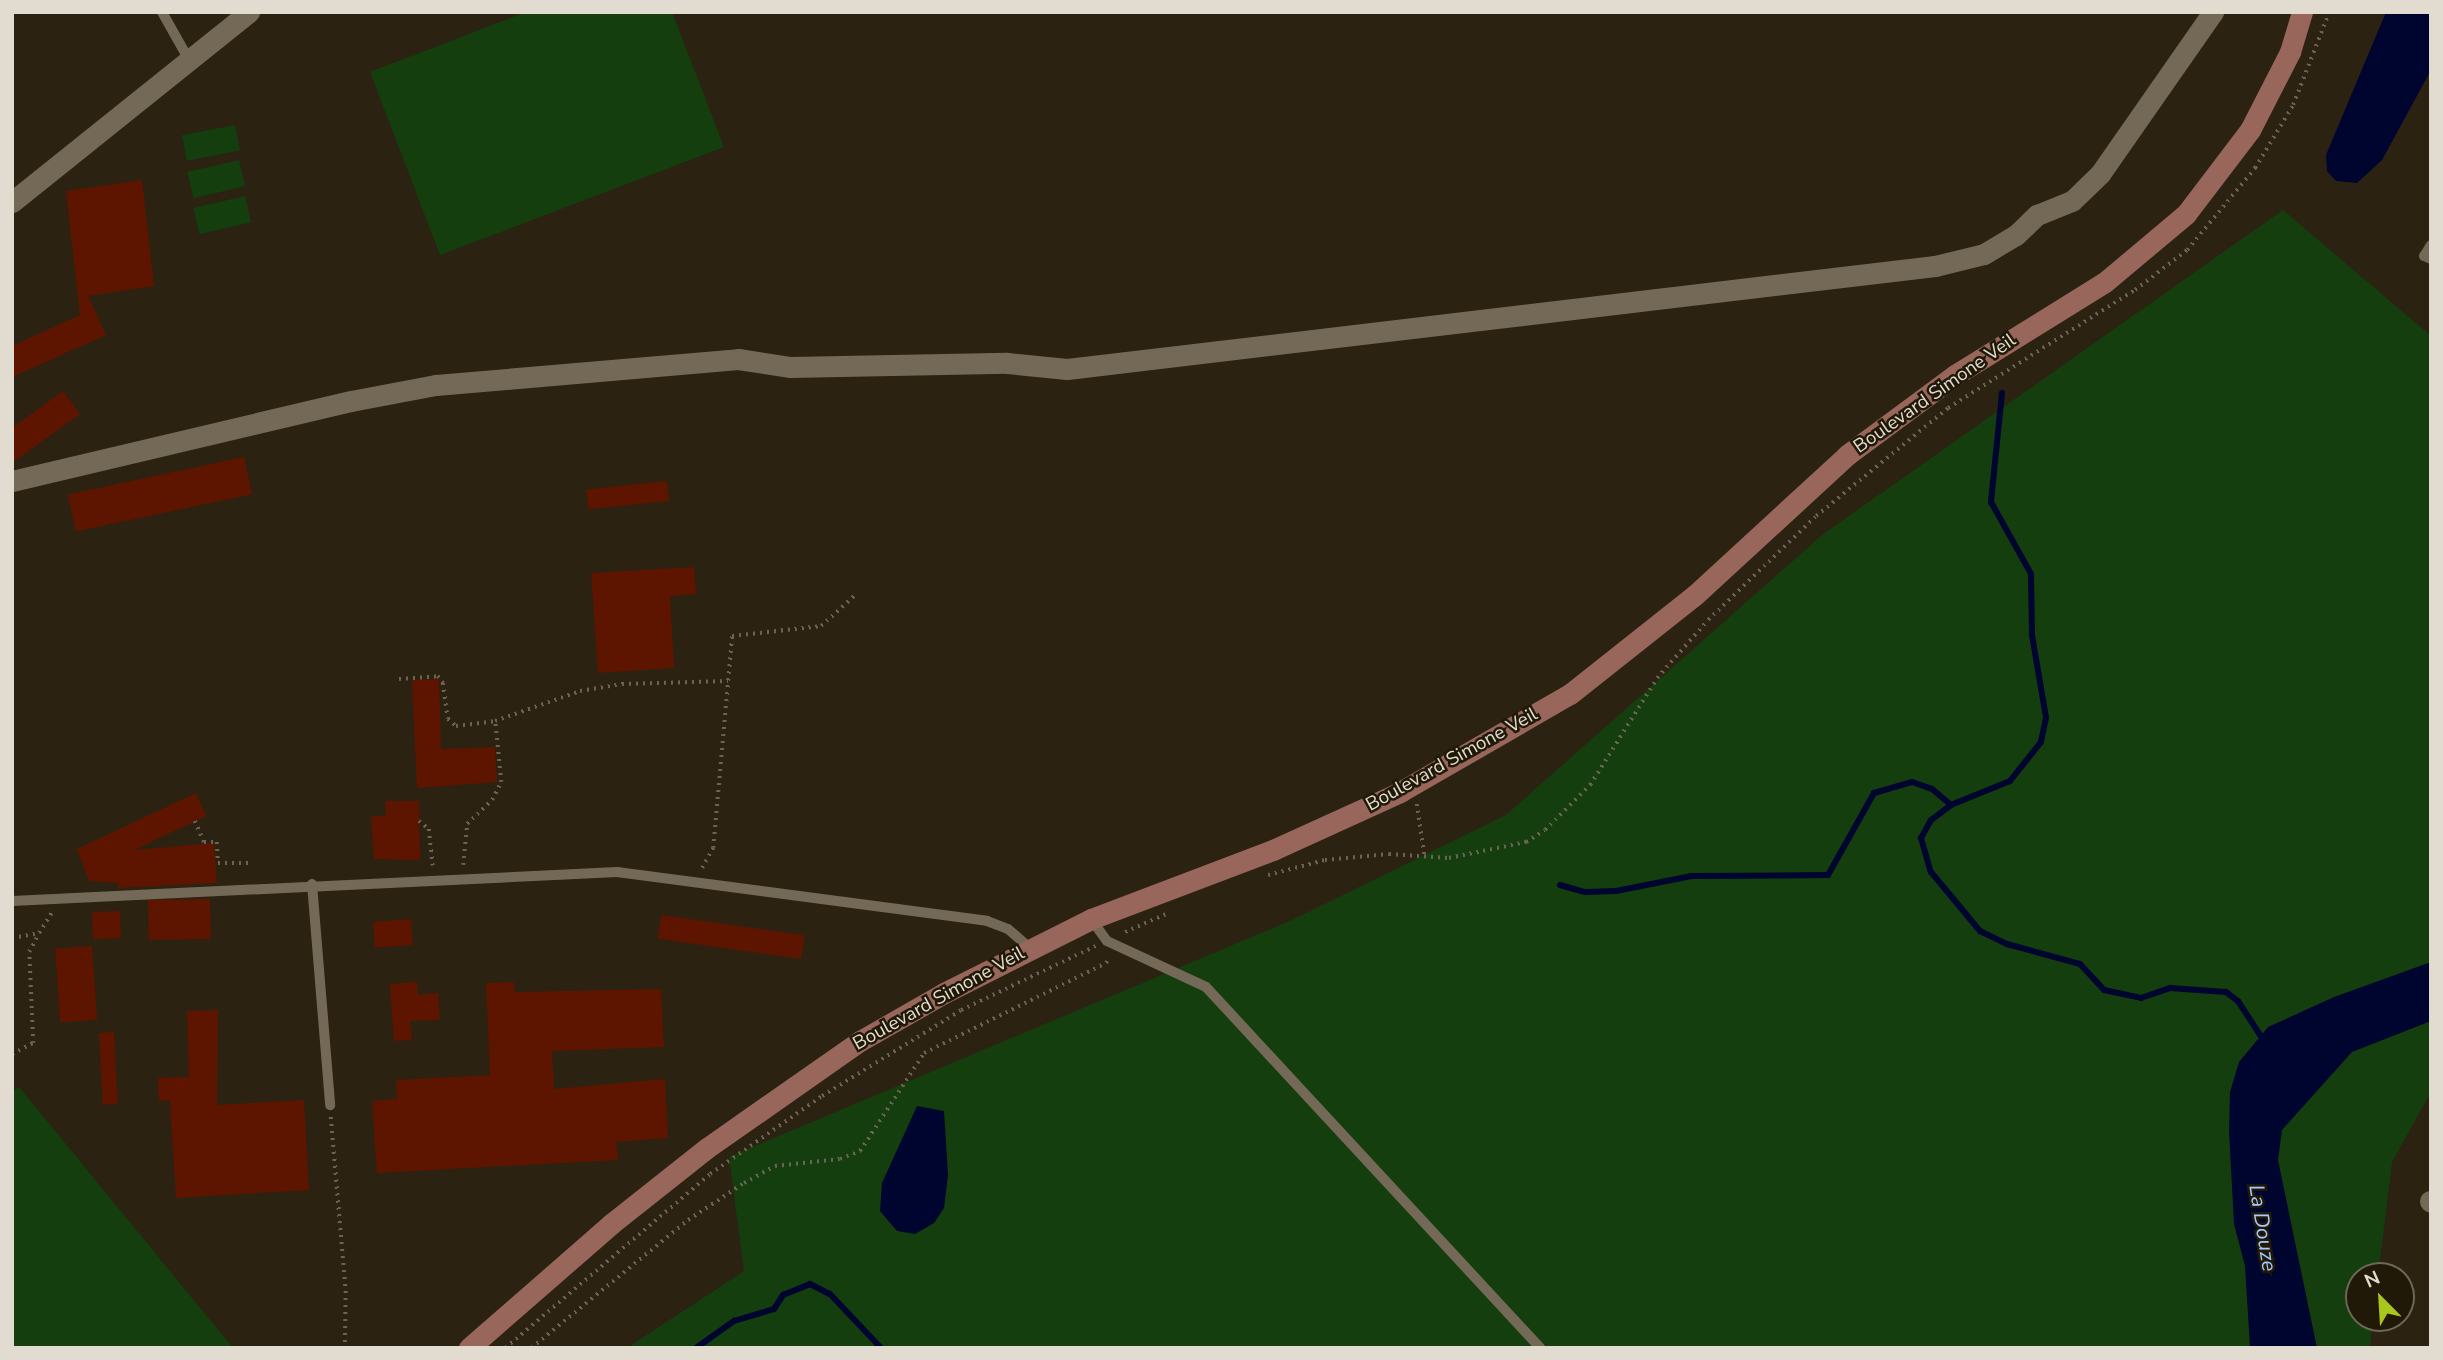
<!DOCTYPE html>
<style>
body{margin:0}
#map{position:relative;width:2443px;height:1360px;overflow:hidden;background:#2b2211;font-family:"Nunito Sans",sans-serif}
div>[style]{position:absolute}
[style*='--x']{left:calc(var(--x)*1px);top:calc(var(--y)*1px);width:calc(var(--w)*1px);rotate:calc(var(--a)*1deg)}
.green>*{inset:0;background:#153e0f;transform-origin:0 0}
.water>*{inset:0;background:#00052f}
.stream>*{height:6px;margin:-3px;padding:0 3px;transform-origin:3px;border-radius:3px;background:#00052f}
.building>*{inset:0;background:#5e1500;transform-origin:0 0}
.path>*{height:3.5px;margin-top:-1.75px;transform-origin:0;background:repeating-linear-gradient(90deg,#6b6455 0 2px,transparent 0 7px)}
.lane>*{height:10px;margin:-5px;padding:0 5px;transform-origin:5px;border-radius:5px;background:#746957}
.street>*{height:21px;margin:-10.5px;padding:0 10.5px;transform-origin:10.5px;border-radius:10.5px;background:#746957}
.secondary>*{height:21px;margin:-10.5px;padding:0 10.5px;transform-origin:10.5px;border-radius:10.5px;background:#99665c}
span{translate:-50% -50%;white-space:nowrap;text-align:center;line-height:1.15;-webkit-text-stroke:5px #211908;paint-order:stroke}
.street-label{font-size:19px;color:#e1dbd0}
.water-label{font-size:21px;color:#a5c9fe;font-style:italic}
.frame{position:absolute;inset:0;border:14px solid #e1dbd0;pointer-events:none}
.north{position:absolute;left:2345px;top:1262px;width:70px;height:70px;box-sizing:border-box;background:#211908;border:2px solid #6e6758;border-radius:50%;rotate:336deg;font-size:19px;font-weight:700;line-height:28px;text-align:center;color:#e1dbd0}
.north::after{content:'';display:block;margin:auto;width:24px;height:32px;background:#a8c71c;clip-path:polygon(50% 0,100% 100%,50% 72%,0 100%)}
</style>
<div id="map">
<div class="green">
<i style="clip-path:polygon(526px 12px,672px 12px,724px 147px,440px 255px,370px 72px)"></i>
<i style="left:235px;top:125px;width:26px;height:54px;rotate:79deg"></i>
<i style="left:239px;top:160px;width:27px;height:53px;rotate:77deg"></i>
<i style="left:245px;top:196px;width:27px;height:53px;rotate:77deg"></i>
<i style="clip-path:polygon(2283px 210px,2431px 336px,2431px 1092px,2392px 1162px,2378px 1276px,2359px 1276px,2359px 1318px,2373px 1318px,2370px 1348px,627px 1348px,744px 1271px,729px 1157px,1292px 920px,1506px 815px,1822px 535px)"></i>
<i style="clip-path:polygon(19px 1087px,233px 1348px,12px 1348px,12px 1091px)"></i>
</div>
<div class="water">
<i style="clip-path:polygon(2386px 12px,2431px 12px,2431px 70px,2382px 160px,2357px 183px,2336px 181px,2327px 171px,2326px 155px)"></i>
<i style="clip-path:polygon(2431px 962px,2431px 1021px,2352px 1052px,2282px 1130px,2278px 1160px,2317px 1348px,2250px 1348px,2245px 1266px,2234px 1224px,2229px 1131px,2230px 1092px,2239px 1062px,2268px 1027px,2334px 997px)"></i>
<i style="clip-path:polygon(917px 1106px,944px 1111px,948px 1175px,944px 1208px,934px 1223px,915px 1234px,897px 1231px,880px 1211px,882px 1183px)"></i>
</div>
<div class="stream">
<i style="--x:2002;--y:393;--w:110;--a:95.8"></i>
<i style="--x:1991;--y:502;--w:82;--a:60.9"></i>
<i style="--x:2031;--y:574;--w:61;--a:89.1"></i>
<i style="--x:2032;--y:635;--w:84;--a:80.4"></i>
<i style="--x:2046;--y:718;--w:25;--a:102"></i>
<i style="--x:2041;--y:742;--w:50;--a:128.5"></i>
<i style="--x:2010;--y:781;--w:64;--a:157.9"></i>
<i style="--x:1951;--y:805;--w:25;--a:143"></i>
<i style="--x:1931;--y:820;--w:21;--a:119"></i>
<i style="--x:1921;--y:838;--w:35;--a:74"></i>
<i style="--x:1931;--y:872;--w:77;--a:50.3"></i>
<i style="--x:1980;--y:931;--w:30;--a:26"></i>
<i style="--x:2007;--y:944;--w:76;--a:15.3"></i>
<i style="--x:2080;--y:964;--w:35;--a:47"></i>
<i style="--x:2104;--y:990;--w:38;--a:12"></i>
<i style="--x:2141;--y:998;--w:31;--a:-19"></i>
<i style="--x:2170;--y:988;--w:56;--a:4.1"></i>
<i style="--x:2226;--y:992;--w:15;--a:37"></i>
<i style="--x:2238;--y:1001;--w:48;--a:57"></i>
<i style="--x:1560;--y:885;--w:26;--a:16"></i>
<i style="--x:1585;--y:892;--w:31;--a:-2"></i>
<i style="--x:1616;--y:891;--w:77;--a:-11.2"></i>
<i style="--x:1692;--y:876;--w:136;--a:-0.4"></i>
<i style="--x:1828;--y:875;--w:94;--a:-60.7"></i>
<i style="--x:1874;--y:793;--w:40;--a:-16"></i>
<i style="--x:1912;--y:782;--w:21;--a:19"></i>
<i style="--x:1932;--y:789;--w:25;--a:40"></i>
<i style="--x:696;--y:1348;--w:47;--a:-35.4"></i>
<i style="--x:734;--y:1321;--w:42;--a:-16.7"></i>
<i style="--x:774;--y:1309;--w:17;--a:-57"></i>
<i style="--x:783;--y:1295;--w:29;--a:-22"></i>
<i style="--x:810;--y:1284;--w:22;--a:27"></i>
<i style="--x:830;--y:1294;--w:74;--a:46.6"></i>
</div>
<div class="building">
<i style="clip-path:polygon(142px 180px,154px 286px,88px 296px,106px 335px,12px 377px,12px 346px,80px 315px,66px 191px)"></i>
<i style="clip-path:polygon(63px 391px,80px 414px,12px 463px,12px 428px)"></i>
<i style="left:244px;top:457px;width:38px;height:180px;rotate:78deg"></i>
<i style="left:667px;top:481px;width:20px;height:81px;rotate:84deg"></i>
<i style="clip-path:polygon(694px 567px,696px 594px,670px 596px,674px 668px,598px 673px,591px 573px)"></i>
<i style="clip-path:polygon(439px 679px,441px 749px,495px 747px,497px 782px,417px 788px,412px 680px)"></i>
<i style="clip-path:polygon(196px 793px,206px 816px,134px 850px,214px 843px,217px 883px,118px 888px,118px 883px,89px 881px,77px 849px)"></i>
<i style="clip-path:polygon(385px 801px,419px 801px,420px 860px,374px 859px,371px 817px,386px 815px)"></i>
<i style="left:210px;top:899px;width:40px;height:62px;rotate:89deg"></i>
<i style="left:120px;top:911px;width:27px;height:28px;rotate:88deg"></i>
<i style="left:661px;top:915px;width:145px;height:24px;rotate:8deg"></i>
<i style="left:411px;top:919px;width:26px;height:38px;rotate:86deg"></i>
<i style="left:92px;top:946px;width:74px;height:37px;rotate:86deg"></i>
<i style="clip-path:polygon(417px 982px,418px 995px,438px 993px,440px 1020px,410px 1021px,412px 1040px,394px 1041px,390px 984px)"></i>
<i style="clip-path:polygon(514px 982px,515px 992px,661px 989px,664px 1047px,552px 1051px,554px 1089px,665px 1079px,668px 1138px,616px 1142px,618px 1160px,377px 1173px,372px 1101px,397px 1099px,396px 1080px,490px 1075px,486px 983px)"></i>
<i style="clip-path:polygon(218px 1010px,217px 1105px,304px 1100px,309px 1190px,176px 1198px,170px 1100px,159px 1101px,158px 1078px,189px 1077px,187px 1011px)"></i>
<i style="left:114px;top:1032px;width:72px;height:15px;rotate:87deg"></i>
</div>
<div class="path">
<i style="--x:399;--y:679;--w:39;--a:-4"></i>
<i style="--x:438;--y:676;--w:9;--a:54"></i>
<i style="--x:443;--y:683;--w:36;--a:82"></i>
<i style="--x:448;--y:719;--w:11;--a:41"></i>
<i style="--x:456;--y:726;--w:39;--a:-7"></i>
<i style="--x:1417;--y:804;--w:55;--a:81.6"></i>
<i style="--x:195;--y:821;--w:23;--a:67"></i>
<i style="--x:204;--y:842;--w:13;--a:0"></i>
<i style="--x:217;--y:842;--w:21;--a:87"></i>
<i style="--x:218;--y:863;--w:35;--a:0"></i>
<i style="--x:419;--y:821;--w:13;--a:39"></i>
<i style="--x:429;--y:829;--w:37;--a:84"></i>
<i style="--x:463;--y:865;--w:41;--a:-84.4"></i>
<i style="--x:467;--y:824;--w:35;--a:-44"></i>
<i style="--x:492;--y:800;--w:20;--a:-63"></i>
<i style="--x:501;--y:782;--w:61;--a:-95.6"></i>
<i style="--x:495;--y:721;--w:90;--a:-19.4"></i>
<i style="--x:580;--y:691;--w:43;--a:-9.5"></i>
<i style="--x:622;--y:684;--w:106;--a:-1.6"></i>
<i style="--x:702;--y:868;--w:23;--a:-61"></i>
<i style="--x:713;--y:848;--w:213;--a:-84.9"></i>
<i style="--x:732;--y:636;--w:90;--a:-6.4"></i>
<i style="--x:821;--y:626;--w:47;--a:-42.4"></i>
<i style="--x:1268;--y:875;--w:59;--a:-14.7"></i>
<i style="--x:1325;--y:860;--w:64;--a:-5.4"></i>
<i style="--x:1389;--y:854;--w:60;--a:3.8"></i>
<i style="--x:1449;--y:858;--w:79;--a:-11.7"></i>
<i style="--x:1526;--y:842;--w:22;--a:-32"></i>
<i style="--x:1545;--y:830;--w:64;--a:-45"></i>
<i style="--x:1590;--y:785;--w:126;--a:-57.9"></i>
<i style="--x:1657;--y:678;--w:77;--a:-48.7"></i>
<i style="--x:1708;--y:620;--w:150;--a:-43.9"></i>
<i style="--x:1816;--y:516;--w:171;--a:-39.3"></i>
<i style="--x:1948;--y:408;--w:221;--a:-32.3"></i>
<i style="--x:2135;--y:290;--w:66;--a:-37.6"></i>
<i style="--x:2187;--y:250;--w:107;--a:-50.3"></i>
<i style="--x:2255;--y:168;--w:74;--a:-58.9"></i>
<i style="--x:2293;--y:105;--w:100;--a:-68.8"></i>
<i style="--x:1125;--y:932;--w:45;--a:-23.7"></i>
<i style="--x:12;--y:938;--w:27;--a:-10"></i>
<i style="--x:39;--y:933;--w:25;--a:-58"></i>
<i style="--x:12;--y:1054;--w:24;--a:-28"></i>
<i style="--x:33;--y:1043;--w:91;--a:-92.5"></i>
<i style="--x:29;--y:952;--w:21;--a:-62"></i>
<i style="--x:331;--y:1117;--w:175;--a:85.1"></i>
<i style="--x:346;--y:1291;--w:57;--a:91"></i>
<i style="--x:505;--y:1348;--w:269;--a:-40.3"></i>
<i style="--x:710;--y:1174;--w:136;--a:-34.9"></i>
<i style="--x:822;--y:1096;--w:163;--a:-31.7"></i>
<i style="--x:961;--y:1010;--w:149;--a:-25.4"></i>
<i style="--x:531;--y:1348;--w:203;--a:-39.2"></i>
<i style="--x:688;--y:1220;--w:67;--a:-33.5"></i>
<i style="--x:744;--y:1183;--w:35;--a:-29"></i>
<i style="--x:775;--y:1166;--w:65;--a:-6.1"></i>
<i style="--x:840;--y:1159;--w:22;--a:-22"></i>
<i style="--x:860;--y:1151;--w:117;--a:-56.9"></i>
<i style="--x:924;--y:1053;--w:203;--a:-26.3"></i>
<i style="--x:1106;--y:963;--w:6;--a:-59"></i>
</div>
<div class="lane">
<i style="--x:162;--y:12;--w:55;--a:60.6"></i>
<i style="--x:2431;--y:245;--w:13;--a:122"></i>
<i style="--x:2424;--y:256;--w:8;--a:23"></i>
<i style="--x:312;--y:884;--w:222;--a:85.3"></i>
<i style="--x:12;--y:901;--w:606;--a:-2.74"></i>
<i style="--x:617;--y:872;--w:373;--a:7.5"></i>
<i style="--x:987;--y:921;--w:22;--a:21"></i>
<i style="--x:1008;--y:929;--w:29;--a:41"></i>
<i style="--x:1091;--y:919;--w:27;--a:54"></i>
<i style="--x:1107;--y:941;--w:109;--a:24.9"></i>
<i style="--x:1206;--y:987;--w:492;--a:47.2"></i>
</div>
<div class="street">
<i style="--x:12;--y:202;--w:304;--a:-38.7"></i>
<i style="--x:12;--y:481;--w:348;--a:-13.3"></i>
<i style="--x:351;--y:401;--w:86;--a:-10.7"></i>
<i style="--x:436;--y:385;--w:303;--a:-4.9"></i>
<i style="--x:738;--y:359;--w:53;--a:8.7"></i>
<i style="--x:790;--y:367;--w:217;--a:-1.1"></i>
<i style="--x:1007;--y:363;--w:60;--a:5.7"></i>
<i style="--x:1067;--y:369;--w:874;--a:-6.77"></i>
<i style="--x:1935;--y:266;--w:50;--a:-13.8"></i>
<i style="--x:1984;--y:254;--w:37;--a:-31"></i>
<i style="--x:2016;--y:235;--w:29;--a:-44"></i>
<i style="--x:2037;--y:215;--w:38;--a:-22"></i>
<i style="--x:2072;--y:201;--w:39;--a:-44"></i>
<i style="--x:2100;--y:174;--w:198;--a:-55.1"></i>
<i style="--x:2430;--y:1201;--w:1;--a:45"></i>
</div>
<div class="secondary">
<i style="--x:469;--y:1348;--w:189;--a:-41.1"></i>
<i style="--x:611;--y:1224;--w:122;--a:-38.4"></i>
<i style="--x:707;--y:1148;--w:187;--a:-35"></i>
<i style="--x:860;--y:1041;--w:97;--a:-29.7"></i>
<i style="--x:944;--y:993;--w:165;--a:-26.7"></i>
<i style="--x:1091;--y:919;--w:195;--a:-20.8"></i>
<i style="--x:1273;--y:850;--w:140;--a:-24.5"></i>
<i style="--x:1400;--y:792;--w:196;--a:-30"></i>
<i style="--x:1570;--y:694;--w:159;--a:-38.4"></i>
<i style="--x:1695;--y:595;--w:207;--a:-42.6"></i>
<i style="--x:1847;--y:455;--w:134;--a:-36.5"></i>
<i style="--x:1955;--y:375;--w:176;--a:-31.8"></i>
<i style="--x:2105;--y:282;--w:106;--a:-40"></i>
<i style="--x:2186;--y:214;--w:106;--a:-52.7"></i>
<i style="--x:2250;--y:130;--w:88;--a:-62.9"></i>
<i style="--x:2290;--y:52;--w:42;--a:-73.3"></i>
</div>
<div class="street-label">
<span style="left:1935px;top:394px;rotate:-35deg">Boulevard Simone Veil</span>
<span style="left:1452px;top:760px;rotate:-29deg">Boulevard Simone Veil</span>
<span style="left:939px;top:999px;rotate:-29deg">Boulevard Simone Veil</span>
</div>
<div class="water-label">
<span style="left:2263px;top:1228px;rotate:81deg">La Douze</span>
</div>
<div class="frame"></div>
<div class="north">N</div>
</div>
